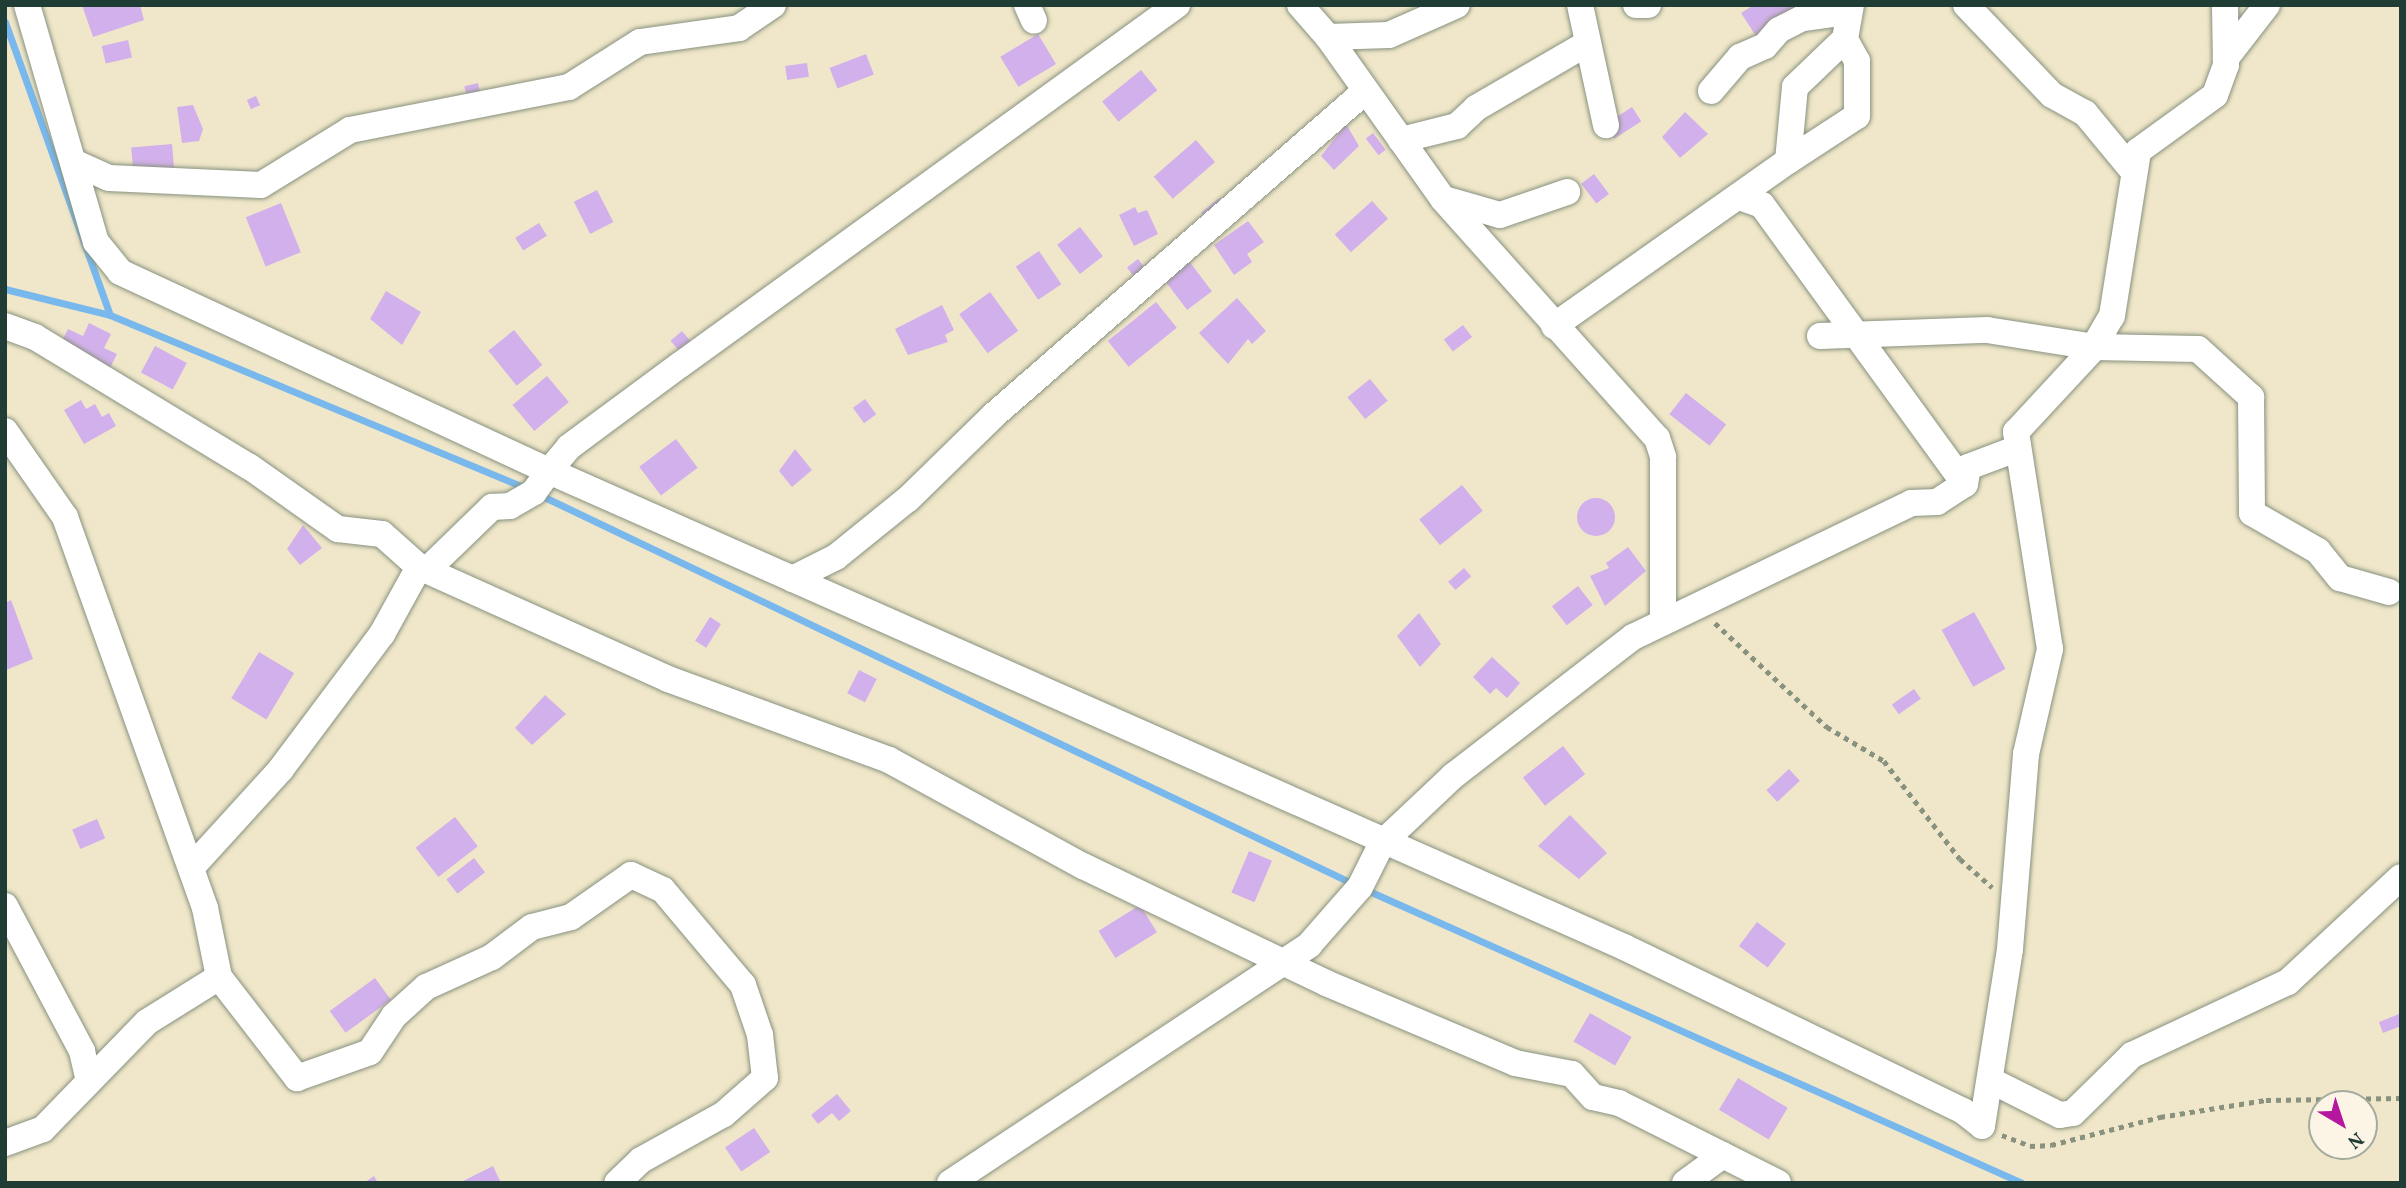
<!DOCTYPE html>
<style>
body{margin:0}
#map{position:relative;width:2406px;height:1188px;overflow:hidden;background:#f0e7ca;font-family:Vollkorn,serif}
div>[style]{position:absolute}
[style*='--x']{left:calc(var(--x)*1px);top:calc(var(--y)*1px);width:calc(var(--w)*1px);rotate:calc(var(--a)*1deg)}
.stream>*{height:7px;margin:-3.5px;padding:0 3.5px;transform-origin:3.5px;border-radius:3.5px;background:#79b8ed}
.building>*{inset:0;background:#d2b0eb;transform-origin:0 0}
.round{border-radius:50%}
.path>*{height:4.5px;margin-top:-2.25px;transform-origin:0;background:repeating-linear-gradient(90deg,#88927f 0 5px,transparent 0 10px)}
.roads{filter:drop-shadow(0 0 2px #88927f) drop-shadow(0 0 2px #88927f)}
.street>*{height:26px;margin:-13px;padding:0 13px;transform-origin:13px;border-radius:13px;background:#fff}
span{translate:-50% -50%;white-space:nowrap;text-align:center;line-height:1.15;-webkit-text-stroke:7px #fcf5e5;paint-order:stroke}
.frame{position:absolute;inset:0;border:7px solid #1f3d34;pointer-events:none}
.north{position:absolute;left:2308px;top:1090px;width:70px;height:70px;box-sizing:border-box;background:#fcf5e5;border:2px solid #a4ab9e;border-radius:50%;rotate:141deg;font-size:19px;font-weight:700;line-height:28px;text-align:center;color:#1f3d34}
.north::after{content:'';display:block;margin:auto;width:24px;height:32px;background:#b5179e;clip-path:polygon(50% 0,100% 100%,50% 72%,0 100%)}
</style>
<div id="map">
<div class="stream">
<i style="--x:5;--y:22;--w:311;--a:70.3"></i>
<i style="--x:110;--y:315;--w:450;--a:22.6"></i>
<i style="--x:5;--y:289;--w:108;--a:13.9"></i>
<i style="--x:540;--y:495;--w:909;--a:25.55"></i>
<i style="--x:1360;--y:887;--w:725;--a:24.09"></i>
</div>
<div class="building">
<i style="clip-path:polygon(82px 5px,140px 5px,144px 20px,93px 37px)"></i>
<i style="clip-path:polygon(1754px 5px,1798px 5px,1800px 8px,1756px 36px,1741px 13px)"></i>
<i style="left:1038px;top:34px;width:35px;height:44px;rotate:59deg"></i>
<i style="left:128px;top:40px;width:18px;height:27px;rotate:77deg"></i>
<i style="left:866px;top:54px;width:22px;height:39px;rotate:69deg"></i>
<i style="left:807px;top:63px;width:14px;height:22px;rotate:82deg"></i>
<i style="left:1141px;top:70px;width:26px;height:50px;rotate:51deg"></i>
<i style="left:478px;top:83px;width:13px;height:14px;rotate:77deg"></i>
<i style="left:256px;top:96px;width:10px;height:10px;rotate:66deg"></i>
<i style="clip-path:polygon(193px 105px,203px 129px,199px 141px,182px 143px,177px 107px)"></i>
<i style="left:1632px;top:107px;width:17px;height:32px;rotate:57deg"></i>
<i style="clip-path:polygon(1685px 112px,1708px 134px,1680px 158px,1662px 137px)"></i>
<i style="clip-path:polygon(1346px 124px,1359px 146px,1334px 170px,1321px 156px)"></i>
<i style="left:1373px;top:133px;width:21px;height:9px;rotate:53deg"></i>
<i style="left:1196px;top:140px;width:29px;height:56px;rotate:49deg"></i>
<i style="left:172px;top:144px;width:25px;height:41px;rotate:85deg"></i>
<i style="left:1594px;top:174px;width:25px;height:16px;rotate:53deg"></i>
<i style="left:597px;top:190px;width:36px;height:26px;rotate:63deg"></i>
<i style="left:1219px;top:198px;width:8px;height:23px;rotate:50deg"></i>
<i style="left:1372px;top:201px;width:24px;height:50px;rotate:48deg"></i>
<i style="left:281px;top:203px;width:53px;height:38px;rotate:68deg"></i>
<i style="clip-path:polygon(1135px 207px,1138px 213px,1147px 210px,1158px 234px,1134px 246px,1119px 215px)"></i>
<i style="clip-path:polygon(1248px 221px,1264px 242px,1247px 254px,1252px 262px,1234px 275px,1214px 245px)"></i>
<i style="left:539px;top:223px;width:15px;height:28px;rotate:58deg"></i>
<i style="left:1080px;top:227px;width:37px;height:29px;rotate:52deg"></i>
<i style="left:1039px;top:251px;width:40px;height:28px;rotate:56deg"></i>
<i style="left:1138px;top:259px;width:11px;height:14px;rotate:52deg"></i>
<i style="left:1189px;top:261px;width:38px;height:31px;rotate:53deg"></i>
<i style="clip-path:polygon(386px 291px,421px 312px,402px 345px,370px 319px)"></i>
<i style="left:990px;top:292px;width:48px;height:38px;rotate:54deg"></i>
<i style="clip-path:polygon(1237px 298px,1266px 331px,1252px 344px,1248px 339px,1228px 364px,1199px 333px)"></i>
<i style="left:1156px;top:302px;width:33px;height:62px;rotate:51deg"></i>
<i style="clip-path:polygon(942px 305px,954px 330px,945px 335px,948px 342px,908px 355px,895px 329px)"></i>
<i style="clip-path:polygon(89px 323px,111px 334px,104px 348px,117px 354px,108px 372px,59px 347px,68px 329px,83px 336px)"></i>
<i style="left:1463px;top:325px;width:15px;height:24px;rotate:53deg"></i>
<i style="left:514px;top:330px;width:45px;height:33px;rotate:51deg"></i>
<i style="left:682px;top:331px;width:16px;height:15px;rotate:50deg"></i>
<i style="left:155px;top:346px;width:36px;height:30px;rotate:28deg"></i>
<i style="left:547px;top:376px;width:34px;height:45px;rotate:50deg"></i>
<i style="left:1370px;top:379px;width:28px;height:29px;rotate:51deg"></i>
<i style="left:1686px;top:393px;width:51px;height:27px;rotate:38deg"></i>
<i style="left:865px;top:399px;width:19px;height:15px;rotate:54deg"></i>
<i style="clip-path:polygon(81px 400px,86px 409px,95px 404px,102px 417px,109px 413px,116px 426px,84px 444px,64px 410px)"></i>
<i style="left:676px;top:439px;width:36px;height:46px;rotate:53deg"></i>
<i style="clip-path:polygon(795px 449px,812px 470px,792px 487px,779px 471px)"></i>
<i style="left:1462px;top:485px;width:33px;height:55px;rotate:51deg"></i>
<i class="round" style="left:1577px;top:498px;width:38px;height:38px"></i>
<i style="clip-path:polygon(303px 525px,322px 548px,300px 565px,287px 549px)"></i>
<i style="clip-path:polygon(1628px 547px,1646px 571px,1605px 606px,1590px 576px,1609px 568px,1606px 563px)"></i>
<i style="left:1464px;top:568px;width:11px;height:21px;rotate:49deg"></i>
<i style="left:1578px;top:586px;width:24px;height:33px;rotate:52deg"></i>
<i style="clip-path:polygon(11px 600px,33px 659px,6px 670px,5px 603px)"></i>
<i style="left:1974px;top:612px;width:65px;height:37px;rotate:61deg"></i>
<i style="clip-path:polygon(1419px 613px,1441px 644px,1420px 667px,1397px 636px)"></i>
<i style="left:710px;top:617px;width:13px;height:28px;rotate:32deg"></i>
<i style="left:259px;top:652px;width:41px;height:54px;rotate:31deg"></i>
<i style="clip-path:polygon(1492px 657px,1520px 683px,1507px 698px,1496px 688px,1490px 694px,1473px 677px)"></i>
<i style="left:859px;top:670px;width:20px;height:26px;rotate:27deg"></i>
<i style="left:1914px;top:689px;width:12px;height:27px;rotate:55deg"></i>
<i style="clip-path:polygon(545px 695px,566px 714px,532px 745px,515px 728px)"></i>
<i style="left:1563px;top:746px;width:36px;height:51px;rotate:52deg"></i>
<i style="left:1789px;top:769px;width:16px;height:31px;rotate:47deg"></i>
<i style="clip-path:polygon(1570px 815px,1607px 853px,1579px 879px,1538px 846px)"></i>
<i style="left:455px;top:817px;width:37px;height:50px;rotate:52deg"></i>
<i style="left:97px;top:819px;width:21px;height:27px;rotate:67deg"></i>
<i style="left:1249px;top:851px;width:25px;height:45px;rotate:23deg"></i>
<i style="left:474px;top:858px;width:18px;height:35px;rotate:52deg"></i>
<i style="left:1140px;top:905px;width:32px;height:49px;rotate:58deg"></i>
<i style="left:1757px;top:922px;width:36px;height:30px;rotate:37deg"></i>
<i style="left:375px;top:978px;width:27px;height:56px;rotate:54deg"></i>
<i style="left:1590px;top:1013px;width:48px;height:33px;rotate:30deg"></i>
<i style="clip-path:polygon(2399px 1014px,2401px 1026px,2383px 1033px,2379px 1022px)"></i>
<i style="left:1738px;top:1078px;width:58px;height:37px;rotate:31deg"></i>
<i style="clip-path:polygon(837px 1094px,851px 1111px,839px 1121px,832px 1113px,818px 1124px,811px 1115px)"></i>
<i style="left:754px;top:1128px;width:29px;height:35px;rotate:56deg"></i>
<i style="clip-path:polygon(493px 1166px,501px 1183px,459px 1183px)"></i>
<i style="clip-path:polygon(374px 1176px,378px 1183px,364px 1183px)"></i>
</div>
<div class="path">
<i style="--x:1715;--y:623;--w:153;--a:42.9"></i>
<i style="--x:1827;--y:727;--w:66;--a:30.8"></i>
<i style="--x:1884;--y:761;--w:124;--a:52.2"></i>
<i style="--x:1960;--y:859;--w:43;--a:41.2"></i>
<i style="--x:2002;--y:1135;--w:30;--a:21"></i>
<i style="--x:2030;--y:1146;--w:21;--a:-3"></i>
<i style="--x:2051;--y:1145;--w:113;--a:-14.4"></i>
<i style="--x:2160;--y:1117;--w:107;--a:-9.1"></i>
<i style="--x:2266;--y:1100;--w:135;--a:-0.8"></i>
</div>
<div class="roads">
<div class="street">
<i style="--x:27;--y:5;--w:247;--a:73.8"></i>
<i style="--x:96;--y:242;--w:38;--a:51"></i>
<i style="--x:120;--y:272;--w:473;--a:24.9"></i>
<i style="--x:549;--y:471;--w:31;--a:-50"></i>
<i style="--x:569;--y:447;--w:138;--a:-36.5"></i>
<i style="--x:680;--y:365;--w:614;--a:-35.92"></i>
<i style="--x:1027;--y:5;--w:17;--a:66"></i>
<i style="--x:1300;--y:5;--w:43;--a:48.8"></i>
<i style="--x:1328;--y:37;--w:61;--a:-1.9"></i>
<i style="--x:1389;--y:35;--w:74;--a:-23.8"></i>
<i style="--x:1580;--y:5;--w:123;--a:77.8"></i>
<i style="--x:1636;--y:5;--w:12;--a:0"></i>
<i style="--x:1966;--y:5;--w:124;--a:46.3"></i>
<i style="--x:2052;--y:95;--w:38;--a:29"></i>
<i style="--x:2085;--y:113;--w:75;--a:50.4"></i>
<i style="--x:1328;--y:37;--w:199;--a:54.6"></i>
<i style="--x:1443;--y:199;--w:321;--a:48.2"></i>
<i style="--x:1657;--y:438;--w:20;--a:72"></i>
<i style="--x:1663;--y:457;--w:165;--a:90"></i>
<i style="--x:2226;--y:58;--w:67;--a:-52.3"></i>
<i style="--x:1711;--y:91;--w:45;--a:-49.5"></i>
<i style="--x:1740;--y:57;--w:27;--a:-24"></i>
<i style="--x:1765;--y:46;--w:21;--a:-49"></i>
<i style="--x:1779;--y:30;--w:27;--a:-27"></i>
<i style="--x:1803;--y:18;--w:44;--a:-7.8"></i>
<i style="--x:1401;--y:140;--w:58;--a:-14"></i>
<i style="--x:1457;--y:126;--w:26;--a:-43"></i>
<i style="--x:1476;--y:108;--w:127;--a:-30.2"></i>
<i style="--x:1788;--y:161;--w:82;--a:-33.1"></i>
<i style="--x:1857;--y:116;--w:55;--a:-90"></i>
<i style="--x:1857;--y:61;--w:25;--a:-119"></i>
<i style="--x:73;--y:162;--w:39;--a:24"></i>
<i style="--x:109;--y:178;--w:152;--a:2.6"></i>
<i style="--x:261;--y:185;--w:105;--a:-31.7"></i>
<i style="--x:350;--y:130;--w:223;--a:-11.1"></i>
<i style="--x:569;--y:87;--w:84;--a:-32.4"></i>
<i style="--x:640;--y:42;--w:100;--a:-8"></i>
<i style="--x:739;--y:28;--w:41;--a:-34.1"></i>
<i style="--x:1742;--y:198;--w:21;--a:19"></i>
<i style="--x:1762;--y:205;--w:345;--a:54"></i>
<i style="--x:1444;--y:199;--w:58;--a:15.9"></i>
<i style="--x:1500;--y:215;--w:71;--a:-18.9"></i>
<i style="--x:5;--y:326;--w:32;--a:20"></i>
<i style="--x:35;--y:337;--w:251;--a:31.2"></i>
<i style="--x:250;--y:467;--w:108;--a:35.2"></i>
<i style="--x:338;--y:529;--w:44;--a:6.5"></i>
<i style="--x:382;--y:534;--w:50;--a:41.7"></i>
<i style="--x:419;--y:567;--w:273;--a:24.2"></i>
<i style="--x:668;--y:679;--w:235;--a:20.1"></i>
<i style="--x:889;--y:760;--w:221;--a:28.7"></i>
<i style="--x:1083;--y:866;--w:270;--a:25.7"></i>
<i style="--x:1326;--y:983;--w:205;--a:22.9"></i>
<i style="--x:1515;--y:1063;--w:58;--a:10.9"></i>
<i style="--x:1572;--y:1074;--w:31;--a:48"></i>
<i style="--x:1593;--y:1097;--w:27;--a:13"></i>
<i style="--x:1619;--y:1103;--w:178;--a:26.7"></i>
<i style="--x:1554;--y:326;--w:286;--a:-35.2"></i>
<i style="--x:1788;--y:161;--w:74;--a:-84.6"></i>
<i style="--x:1795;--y:87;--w:69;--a:-43.8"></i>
<i style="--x:1845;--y:39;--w:35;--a:-80"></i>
<i style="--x:1820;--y:336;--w:167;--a:-2.1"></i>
<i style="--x:1987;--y:330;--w:108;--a:9"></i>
<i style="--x:2094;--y:347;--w:104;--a:1.1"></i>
<i style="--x:2198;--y:349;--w:72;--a:42.2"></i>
<i style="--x:2251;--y:397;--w:116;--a:89.5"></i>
<i style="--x:2252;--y:513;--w:76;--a:29.9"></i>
<i style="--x:2318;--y:551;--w:35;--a:51"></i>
<i style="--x:2340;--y:578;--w:51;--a:15.9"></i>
<i style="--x:5;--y:431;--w:105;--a:55.1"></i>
<i style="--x:65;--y:517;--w:415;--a:70.3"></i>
<i style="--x:205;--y:908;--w:70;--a:78.5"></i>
<i style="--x:427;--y:570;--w:91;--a:-44.1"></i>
<i style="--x:492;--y:507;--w:18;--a:-3"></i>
<i style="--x:510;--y:506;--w:28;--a:-30"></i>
<i style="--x:534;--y:492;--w:26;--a:-54"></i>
<i style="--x:549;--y:471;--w:1176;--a:23.88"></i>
<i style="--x:1624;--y:947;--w:377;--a:25.8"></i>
<i style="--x:1963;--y:1111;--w:24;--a:38"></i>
<i style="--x:1982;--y:1126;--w:179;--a:-81"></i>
<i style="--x:2010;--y:949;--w:196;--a:-85.3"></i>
<i style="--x:2026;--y:754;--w:108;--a:-77.1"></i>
<i style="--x:2050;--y:649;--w:220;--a:-98.9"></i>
<i style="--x:2016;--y:432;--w:112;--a:-47.2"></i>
<i style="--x:2092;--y:350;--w:39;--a:-60"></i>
<i style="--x:2112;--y:316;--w:167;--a:-81"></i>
<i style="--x:2138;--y:151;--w:95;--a:-36"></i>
<i style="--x:2215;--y:95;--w:32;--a:-70"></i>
<i style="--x:2226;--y:65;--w:60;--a:-91"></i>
<i style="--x:792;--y:579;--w:49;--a:-26.6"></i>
<i style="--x:836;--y:557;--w:92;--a:-38.9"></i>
<i style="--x:908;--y:499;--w:120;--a:-44.3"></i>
<i style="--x:994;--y:415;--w:493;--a:-41.1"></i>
<i style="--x:191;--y:868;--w:134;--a:-47.7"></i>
<i style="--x:281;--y:769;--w:169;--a:-53.2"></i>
<i style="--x:382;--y:634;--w:77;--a:-61.1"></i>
<i style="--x:5;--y:906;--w:164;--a:62"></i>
<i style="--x:82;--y:1051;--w:26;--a:77"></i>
<i style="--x:1992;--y:1081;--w:76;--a:26.6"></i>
<i style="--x:2060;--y:1115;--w:13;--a:-9"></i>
<i style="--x:2073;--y:1113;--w:83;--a:-44.5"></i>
<i style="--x:2132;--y:1055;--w:172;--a:-25.1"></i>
<i style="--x:2288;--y:982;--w:154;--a:-42.9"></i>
<i style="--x:5;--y:1143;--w:40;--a:-20.2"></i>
<i style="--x:43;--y:1129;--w:149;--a:-45.8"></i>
<i style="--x:147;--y:1022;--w:85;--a:-32"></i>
<i style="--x:219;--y:977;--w:128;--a:52.3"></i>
<i style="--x:297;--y:1078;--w:77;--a:-19.6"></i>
<i style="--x:370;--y:1052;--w:43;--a:-56.3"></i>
<i style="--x:394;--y:1016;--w:43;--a:-42.2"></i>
<i style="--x:426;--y:987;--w:72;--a:-24.4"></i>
<i style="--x:492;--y:957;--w:50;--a:-36.9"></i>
<i style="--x:532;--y:927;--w:40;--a:-14.4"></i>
<i style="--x:571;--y:917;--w:73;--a:-35"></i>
<i style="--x:631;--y:875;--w:35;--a:25"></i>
<i style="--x:663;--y:890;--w:124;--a:49.9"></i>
<i style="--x:743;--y:985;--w:53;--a:71.2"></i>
<i style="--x:760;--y:1035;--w:43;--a:83.4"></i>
<i style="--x:765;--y:1078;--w:55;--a:138.7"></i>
<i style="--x:724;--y:1114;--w:95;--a:151"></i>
<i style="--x:641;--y:1160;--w:33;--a:136"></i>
<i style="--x:950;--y:1183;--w:431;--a:-33.5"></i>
<i style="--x:1309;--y:945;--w:77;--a:-48.7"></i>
<i style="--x:1360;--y:887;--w:49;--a:-63.4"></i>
<i style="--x:1382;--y:843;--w:98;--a:-43.3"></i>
<i style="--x:1453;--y:776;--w:227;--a:-37.7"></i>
<i style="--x:1633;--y:637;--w:309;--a:-25.7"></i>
<i style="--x:1911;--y:503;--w:26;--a:-2"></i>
<i style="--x:1937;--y:502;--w:33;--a:-33"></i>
<i style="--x:1965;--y:484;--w:17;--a:-80"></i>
<i style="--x:1968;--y:467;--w:51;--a:-20.6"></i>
<i style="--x:1685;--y:1183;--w:47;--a:-36.4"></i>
</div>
</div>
<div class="frame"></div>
<div class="north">N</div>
</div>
